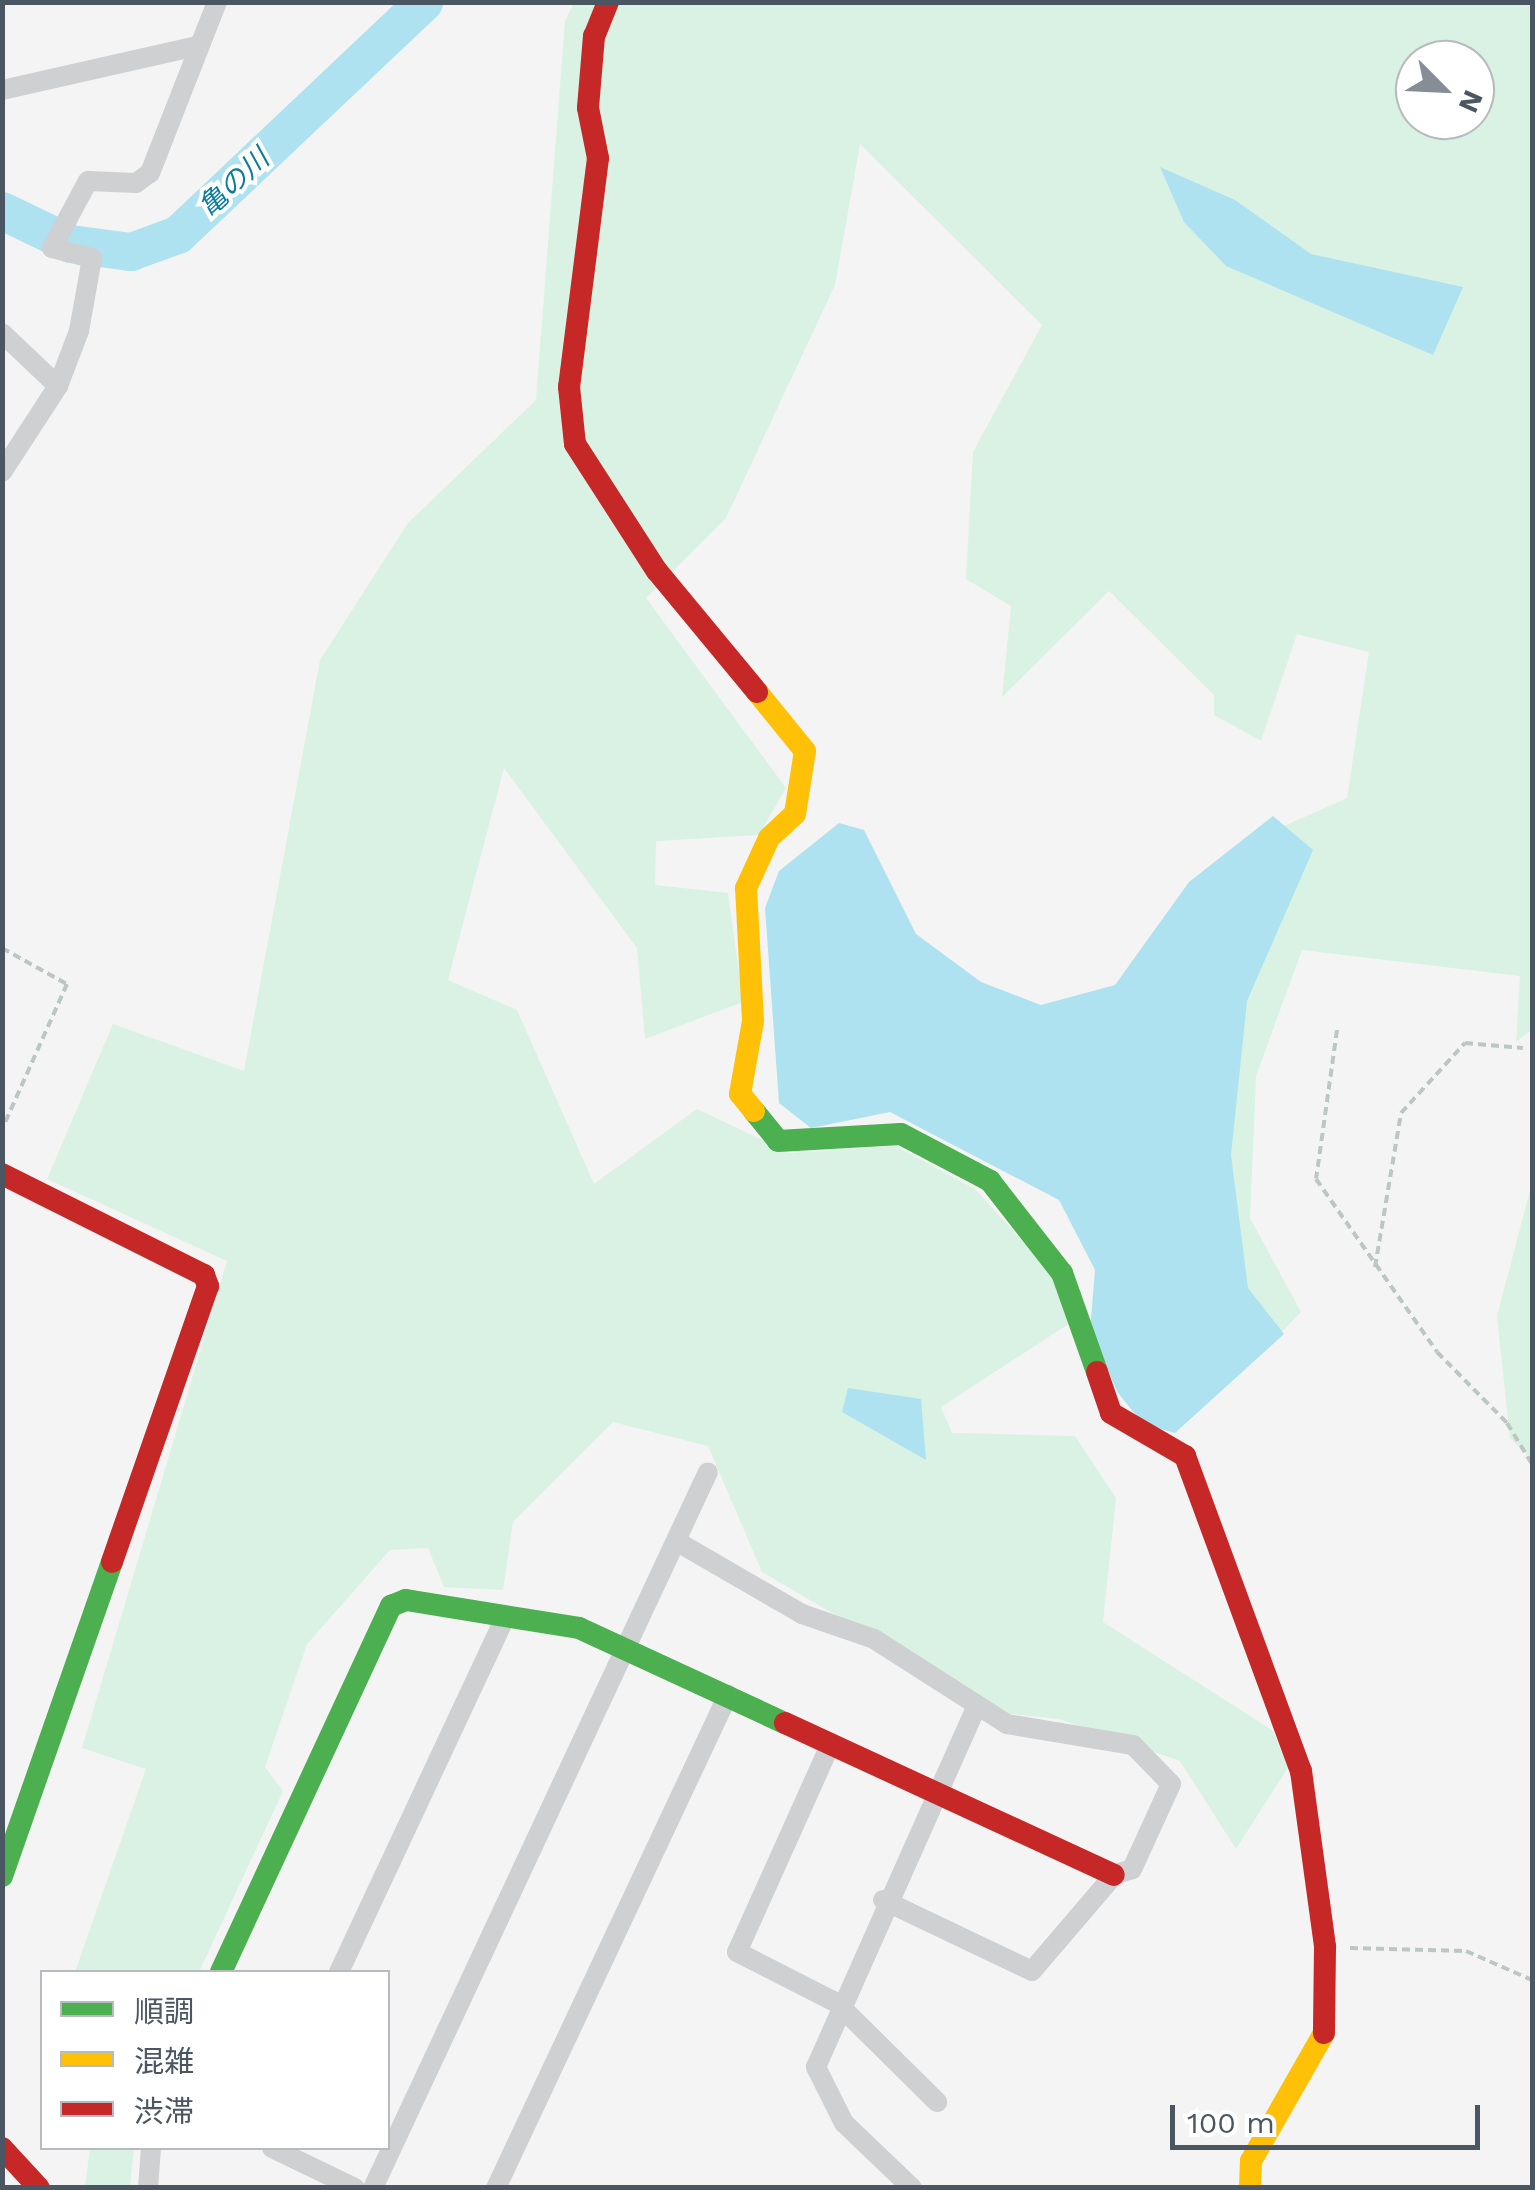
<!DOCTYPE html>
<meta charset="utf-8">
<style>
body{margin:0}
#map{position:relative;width:1535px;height:2190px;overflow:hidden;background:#f4f4f4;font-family:"Work Sans","Noto Sans JP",sans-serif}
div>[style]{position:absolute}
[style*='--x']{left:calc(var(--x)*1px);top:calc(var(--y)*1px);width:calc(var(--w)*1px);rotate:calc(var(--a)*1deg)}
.green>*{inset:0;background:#d9f2e3}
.water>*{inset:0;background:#aee2f0}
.river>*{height:38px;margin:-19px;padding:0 19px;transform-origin:19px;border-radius:19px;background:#aee2f0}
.path>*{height:4px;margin-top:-2px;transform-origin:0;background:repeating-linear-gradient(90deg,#bcc7c4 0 8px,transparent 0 13px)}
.street>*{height:20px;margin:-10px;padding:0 10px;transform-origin:10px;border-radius:10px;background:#ced0d2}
.fast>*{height:22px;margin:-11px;padding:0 11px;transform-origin:11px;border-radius:11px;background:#4caf50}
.slow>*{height:22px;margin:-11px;padding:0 11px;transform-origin:11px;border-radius:11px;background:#ffc107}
.jam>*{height:22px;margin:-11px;padding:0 11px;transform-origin:11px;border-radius:11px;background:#c62828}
span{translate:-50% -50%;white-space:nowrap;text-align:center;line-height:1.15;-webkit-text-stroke:8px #fff;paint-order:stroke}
.water-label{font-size:28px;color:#0c7c9b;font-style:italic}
.frame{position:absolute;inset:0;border:5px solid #4a5661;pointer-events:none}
.legend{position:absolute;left:40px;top:1970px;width:350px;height:180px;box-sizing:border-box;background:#fff;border:2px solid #b7bbc0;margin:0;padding:12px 18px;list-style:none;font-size:30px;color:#4a5661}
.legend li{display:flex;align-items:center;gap:20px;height:50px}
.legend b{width:50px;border:2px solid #b7bbc0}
.north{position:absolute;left:1395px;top:40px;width:100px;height:100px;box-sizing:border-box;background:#fff;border:2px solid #b7bbc0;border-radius:50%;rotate:114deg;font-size:28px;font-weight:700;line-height:40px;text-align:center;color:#4a5661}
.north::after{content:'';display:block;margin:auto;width:35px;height:45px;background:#868d94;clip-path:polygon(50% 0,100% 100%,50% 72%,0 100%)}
.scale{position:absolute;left:1170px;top:2105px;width:310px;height:45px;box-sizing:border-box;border:5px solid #4a5661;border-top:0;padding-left:12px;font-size:30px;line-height:35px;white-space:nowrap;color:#4a5661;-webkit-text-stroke:8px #fff;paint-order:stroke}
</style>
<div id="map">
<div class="green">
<i style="clip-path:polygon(evenodd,574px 3px,1532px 3px,1532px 1029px,1516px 1042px,1520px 976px,1302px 950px,1256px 1076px,1250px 1218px,1301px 1312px,1272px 1342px,1206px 1240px,1219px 1006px,1284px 826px,1347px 798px,1369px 652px,1297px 634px,1261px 741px,1214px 715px,1214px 695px,1109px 591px,1002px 697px,1011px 606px,966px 579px,973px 452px,1042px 325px,860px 144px,835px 285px,726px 518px,646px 598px,786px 788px,759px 835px,656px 841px,655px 885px,728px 893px,743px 1002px,645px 1039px,637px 948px,504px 768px,448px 980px,517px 1010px,594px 1184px,697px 1109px,790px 1153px,896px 1146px,975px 1189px,1049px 1270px,1070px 1323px,941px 1407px,952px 1433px,1075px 1436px,1116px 1498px,1103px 1622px,1272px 1730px,1289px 1766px,1236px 1849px,1180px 1761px,1059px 1719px,1003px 1713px,762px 1572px,708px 1446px,613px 1422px,513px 1522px,503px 1590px,444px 1587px,428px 1548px,390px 1550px,307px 1644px,265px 1767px,283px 1791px,199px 1972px,75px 1972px,146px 1769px,82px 1748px,227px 1261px,47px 1179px,113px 1024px,244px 1071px,320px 660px,408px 523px,536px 400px,565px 21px,574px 3px,1415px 60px,1475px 60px,1475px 120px,1415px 120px,1415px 60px)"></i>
<i style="clip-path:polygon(1532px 1183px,1532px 1460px,1510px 1438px,1497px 1316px)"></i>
<i style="clip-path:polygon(90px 2148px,134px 2148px,130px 2187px,85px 2187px)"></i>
</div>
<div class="water">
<i style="clip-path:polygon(1160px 167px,1235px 200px,1311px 254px,1463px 287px,1433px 355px,1226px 266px,1184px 222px)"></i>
<i style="clip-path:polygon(1273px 816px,1313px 850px,1247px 1001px,1231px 1155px,1248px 1288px,1284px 1334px,1175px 1433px,1143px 1424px,1118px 1393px,1090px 1331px,1095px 1270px,1059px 1200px,890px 1112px,811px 1128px,779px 1103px,765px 908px,779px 871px,839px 823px,864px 830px,916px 934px,981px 982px,1041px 1005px,1115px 985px,1189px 882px)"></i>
<i style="clip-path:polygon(848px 1388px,921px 1399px,926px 1460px,842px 1412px)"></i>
</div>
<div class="river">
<i style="--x:2;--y:211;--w:76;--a:25.6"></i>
<i style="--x:71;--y:244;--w:61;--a:7.6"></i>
<i style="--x:131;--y:252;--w:50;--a:-19.9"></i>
<i style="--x:178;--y:235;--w:339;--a:-43.4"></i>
</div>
<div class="path">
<i style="--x:2;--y:948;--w:74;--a:29"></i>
<i style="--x:67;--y:984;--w:159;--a:114.1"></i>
<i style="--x:1337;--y:1030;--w:150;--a:98"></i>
<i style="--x:1316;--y:1179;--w:211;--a:55"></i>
<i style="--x:1437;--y:1352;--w:100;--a:45.4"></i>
<i style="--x:1507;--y:1423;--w:48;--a:58.6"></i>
<i style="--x:1375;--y:1267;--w:156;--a:-80.4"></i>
<i style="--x:1401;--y:1113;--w:95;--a:-47.6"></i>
<i style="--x:1465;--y:1043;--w:58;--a:4.9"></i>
<i style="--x:1350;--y:1948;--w:116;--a:1.5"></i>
<i style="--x:1466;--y:1951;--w:72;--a:23.7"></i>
</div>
<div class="street">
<i style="--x:2;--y:90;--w:201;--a:-12.7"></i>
<i style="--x:2;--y:333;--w:77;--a:43.4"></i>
<i style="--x:2;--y:472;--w:103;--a:-56.9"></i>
<i style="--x:58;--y:386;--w:59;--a:-69.1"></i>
<i style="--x:79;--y:331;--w:74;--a:-79.9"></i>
<i style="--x:92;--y:258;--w:41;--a:-166"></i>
<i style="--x:52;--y:248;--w:76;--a:-61.8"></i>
<i style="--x:88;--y:181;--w:48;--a:2.4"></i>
<i style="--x:136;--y:183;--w:17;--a:-36"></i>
<i style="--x:150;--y:173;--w:184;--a:-68.6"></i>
<i style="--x:676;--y:1541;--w:146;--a:30.1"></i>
<i style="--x:802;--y:1614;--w:76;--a:19.1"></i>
<i style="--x:874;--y:1639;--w:158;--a:32.6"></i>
<i style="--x:1007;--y:1724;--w:128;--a:9.5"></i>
<i style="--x:1133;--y:1745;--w:54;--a:45.7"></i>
<i style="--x:1171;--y:1784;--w:94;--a:114.6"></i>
<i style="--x:1132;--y:1869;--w:19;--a:162"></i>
<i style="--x:1114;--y:1875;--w:126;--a:130.5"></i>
<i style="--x:1032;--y:1971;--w:165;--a:-154.5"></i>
<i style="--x:831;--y:1743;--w:229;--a:114.2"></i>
<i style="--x:737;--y:1952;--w:112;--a:27"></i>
<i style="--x:837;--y:2003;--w:141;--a:44.7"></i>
<i style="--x:339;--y:1972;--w:391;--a:-64.9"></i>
<i style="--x:272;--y:2148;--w:92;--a:25.7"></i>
<i style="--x:148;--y:2188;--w:40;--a:-85.7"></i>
<i style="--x:373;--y:2188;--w:790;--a:-64.93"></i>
<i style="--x:496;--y:2188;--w:545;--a:-64.8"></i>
<i style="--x:912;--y:2188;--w:94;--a:-136.3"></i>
<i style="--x:844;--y:2123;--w:63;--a:-116.6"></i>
<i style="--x:816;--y:2067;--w:393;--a:-66"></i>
</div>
<div class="fast">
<i style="--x:754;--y:1111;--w:38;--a:51"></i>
<i style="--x:778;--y:1141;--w:123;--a:-3.3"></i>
<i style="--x:901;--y:1134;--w:101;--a:27.8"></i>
<i style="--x:990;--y:1181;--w:117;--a:52"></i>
<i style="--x:1062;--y:1273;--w:105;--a:70.5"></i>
<i style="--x:2;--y:1876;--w:333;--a:-70.7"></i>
<i style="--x:221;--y:1972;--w:404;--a:-65.1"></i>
<i style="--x:391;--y:1606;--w:16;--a:-22"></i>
<i style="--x:406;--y:1600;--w:175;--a:9.2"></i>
<i style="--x:579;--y:1628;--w:227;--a:24.8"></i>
</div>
<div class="slow">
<i style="--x:754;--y:1111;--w:22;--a:-129"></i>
<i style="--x:740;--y:1094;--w:74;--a:-79.9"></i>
<i style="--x:753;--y:1021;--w:133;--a:-93"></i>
<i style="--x:746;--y:888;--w:55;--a:-65.3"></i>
<i style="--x:769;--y:838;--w:35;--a:-43"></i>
<i style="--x:795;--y:814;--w:64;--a:-81"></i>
<i style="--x:805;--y:751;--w:76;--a:-129.1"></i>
<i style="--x:1250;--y:2188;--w:27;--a:-88"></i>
<i style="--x:1251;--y:2161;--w:147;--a:-60.3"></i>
</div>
<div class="jam">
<i style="--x:608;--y:2;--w:37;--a:112"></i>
<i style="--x:594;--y:36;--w:72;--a:94.8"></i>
<i style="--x:588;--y:108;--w:51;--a:78.7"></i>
<i style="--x:598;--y:158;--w:231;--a:97.2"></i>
<i style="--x:569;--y:387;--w:57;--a:84"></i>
<i style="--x:575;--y:444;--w:151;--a:57.2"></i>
<i style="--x:657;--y:571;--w:157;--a:50.4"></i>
<i style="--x:2;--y:1174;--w:226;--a:26.6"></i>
<i style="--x:204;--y:1275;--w:12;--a:70"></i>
<i style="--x:208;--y:1286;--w:292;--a:109.2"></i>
<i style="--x:1097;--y:1372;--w:43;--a:71.1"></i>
<i style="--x:1111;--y:1413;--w:86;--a:30.2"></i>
<i style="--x:1185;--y:1456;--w:336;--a:69.8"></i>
<i style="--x:1301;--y:1771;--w:178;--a:82.2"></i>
<i style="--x:1325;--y:1947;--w:86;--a:90.7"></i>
<i style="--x:785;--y:1723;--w:362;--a:24.8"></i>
<i style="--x:2;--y:2148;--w:54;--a:47.2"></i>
</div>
<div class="water-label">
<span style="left:234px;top:183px;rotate:-43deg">亀の川</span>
</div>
<div class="frame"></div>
<ul class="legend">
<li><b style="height:12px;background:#4caf50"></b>順調</li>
<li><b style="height:12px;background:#ffc107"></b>混雑</li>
<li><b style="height:12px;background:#c62828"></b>渋滞</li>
</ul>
<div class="north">N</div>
<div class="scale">100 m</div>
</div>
